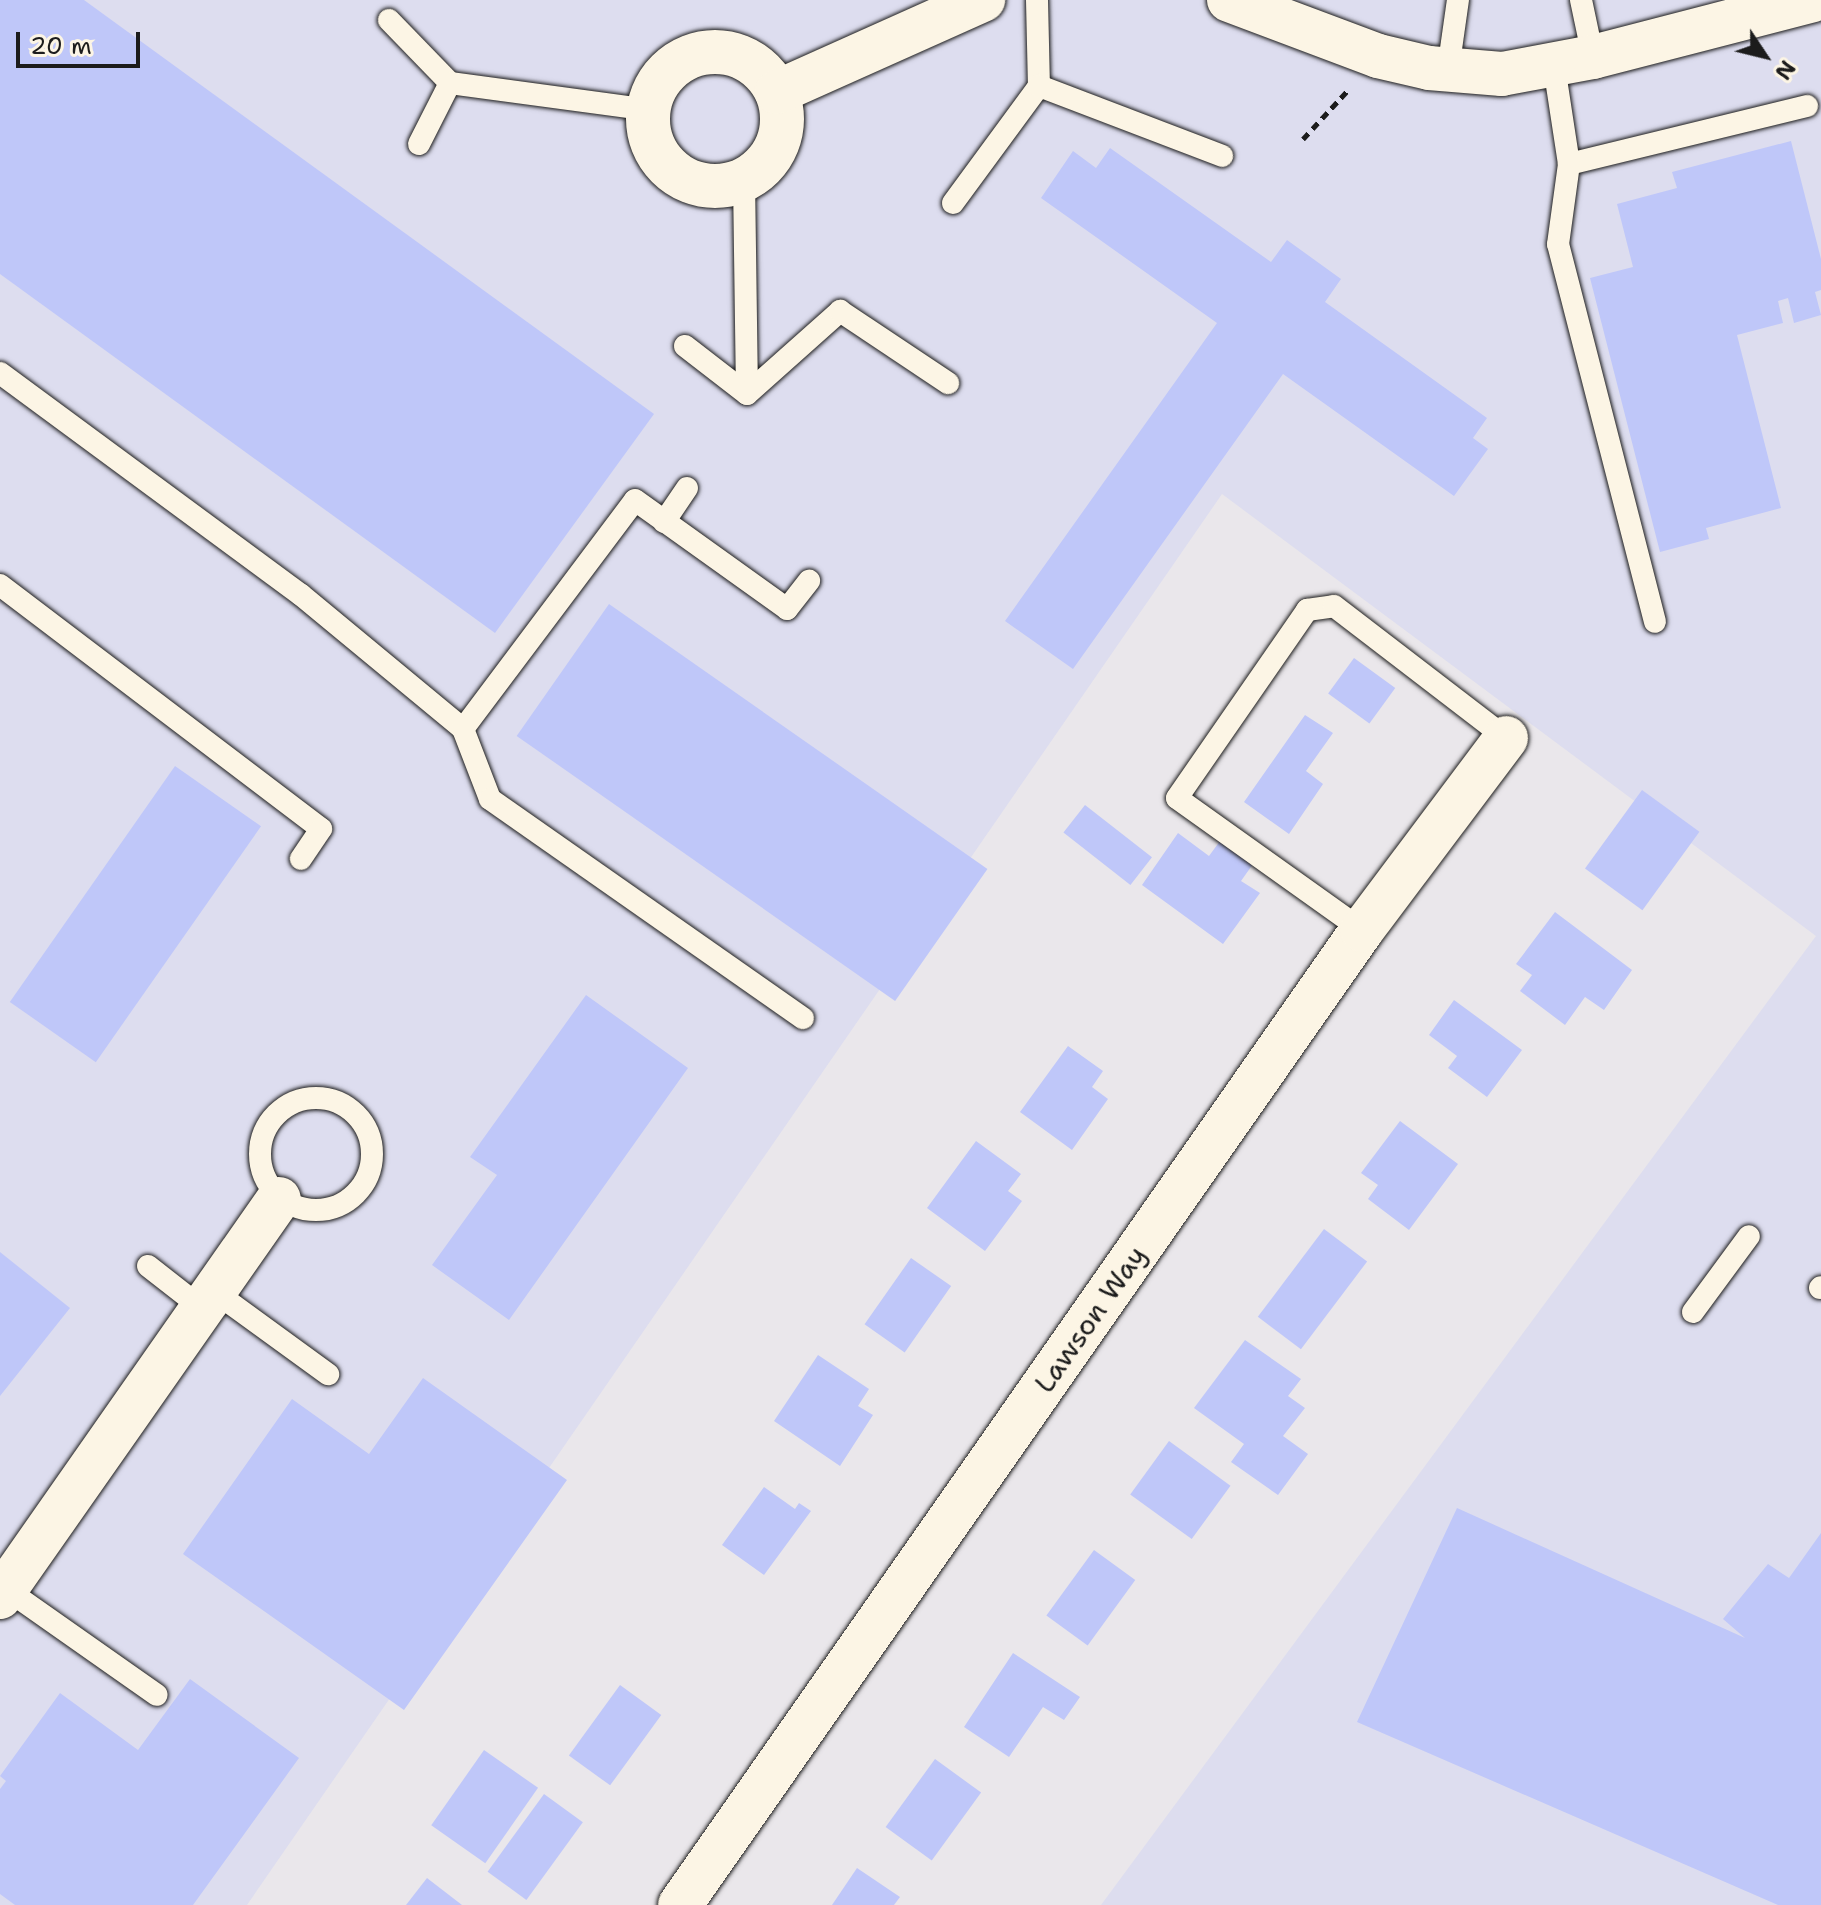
<!DOCTYPE html>
<style>
body{margin:0}
#map{position:relative;width:1821px;height:1905px;overflow:hidden;background:#eae7eb;font-family:"Shantell Sans",sans-serif}
div>[style]{position:absolute}
[style*='--x']{left:calc(var(--x)*1px);top:calc(var(--y)*1px);width:calc(var(--w)*1px);rotate:calc(var(--a)*1deg)}
.built>*{inset:0;background:#ddddef}
.building>*{inset:0;background:#bfc7f9;transform-origin:0 0}
.path>*{height:5px;margin-top:-2.5px;transform-origin:0;background:repeating-linear-gradient(90deg,#1c1c1c 0 8px,transparent 0 14px)}
.roads{filter:drop-shadow(0 0 2px #1c1c1c) drop-shadow(0 0 2px #1c1c1c)}
.lane>*{height:22px;margin:-11px;padding:0 11px;transform-origin:11px;border-radius:11px;background:#fcf5e5}
.lane>.ring{margin:-11px;padding:0;box-sizing:content-box;background:none;border:22px solid #fcf5e5;border-radius:50%}
.street>*{height:44px;margin:-22px;padding:0 22px;transform-origin:22px;border-radius:22px;background:#fcf5e5}
.street>.ring{margin:-22px;padding:0;box-sizing:content-box;background:none;border:44px solid #fcf5e5;border-radius:50%}
span{translate:-50% -50%;white-space:nowrap;text-align:center;line-height:1.15;-webkit-text-stroke:7px #fcf5e5;paint-order:stroke}
.street-label{font-size:28px;color:#1c1c1c}
.north{position:absolute;left:1725px;top:16px;width:80px;height:80px;-webkit-text-stroke:6px #fcf5e5;paint-order:stroke;rotate:125deg;font-size:22px;font-weight:700;line-height:32px;text-align:center;color:#1c1c1c}
.north::after{content:'';display:block;margin:auto;width:28px;height:36px;background:#1c1c1c;clip-path:polygon(50% 0,100% 100%,50% 72%,0 100%)}
.scale{position:absolute;left:16px;top:32px;width:124px;height:36px;box-sizing:border-box;border:4px solid #1c1c1c;border-top:0;padding-left:10px;font-size:24px;line-height:28px;white-space:nowrap;color:#1c1c1c;-webkit-text-stroke:6px #fcf5e5;paint-order:stroke}
</style>
<div id="map">
<div class="built">
<i style="clip-path:polygon(0 0,1821px 0,1821px 1905px,1101px 1905px,1816px 936px,1222px 494px,247px 1905px,0 1905px)"></i>
</div>
<div class="building">
<i style="clip-path:polygon(0 0,84px 0,654px 414px,495px 633px,0 274px)"></i>
<i style="clip-path:polygon(1791px 141px,1821px 259px,1821px 290px,1815px 292px,1821px 315px,1794px 323px,1788px 298px,1778px 301px,1783px 323px,1737px 335px,1781px 508px,1706px 528px,1709px 539px,1660px 552px,1590px 278px,1633px 267px,1617px 204px,1677px 188px,1672px 172px)"></i>
<i style="clip-path:polygon(1110px 148px,1271px 262px,1287px 240px,1341px 279px,1325px 302px,1487px 418px,1473px 438px,1488px 449px,1454px 496px,1283px 374px,1073px 669px,1005px 621px,1217px 323px,1041px 198px,1073px 151px,1096px 168px)"></i>
<i style="left:609px;top:604px;width:462px;height:161px;rotate:35deg"></i>
<i style="left:1354px;top:658px;width:51px;height:44px;rotate:36deg"></i>
<i style="clip-path:polygon(1305px 715px,1333px 733px,1306px 771px,1323px 784px,1289px 834px,1244px 802px)"></i>
<i style="left:175px;top:766px;width:105px;height:288px;rotate:35deg"></i>
<i style="left:1642px;top:790px;width:71px;height:97px;rotate:36deg"></i>
<i style="left:1085px;top:805px;width:85px;height:35px;rotate:38deg"></i>
<i style="clip-path:polygon(1178px 833px,1209px 856px,1220px 841px,1253px 864px,1241px 881px,1260px 893px,1223px 944px,1142px 885px)"></i>
<i style="clip-path:polygon(1555px 912px,1632px 970px,1604px 1010px,1585px 997px,1565px 1025px,1520px 991px,1532px 975px,1516px 964px)"></i>
<i style="clip-path:polygon(586px 995px,688px 1068px,509px 1320px,432px 1265px,497px 1175px,470px 1157px)"></i>
<i style="clip-path:polygon(1454px 1000px,1522px 1050px,1487px 1097px,1448px 1068px,1457px 1056px,1429px 1035px)"></i>
<i style="clip-path:polygon(1068px 1046px,1103px 1071px,1092px 1087px,1108px 1099px,1072px 1150px,1020px 1112px)"></i>
<i style="clip-path:polygon(1400px 1121px,1458px 1164px,1409px 1230px,1368px 1199px,1378px 1185px,1361px 1173px)"></i>
<i style="clip-path:polygon(976px 1141px,1021px 1174px,1008px 1191px,1022px 1201px,985px 1251px,927px 1208px)"></i>
<i style="left:1324px;top:1229px;width:54px;height:110px;rotate:37deg"></i>
<i style="clip-path:polygon(0 1252px,70px 1308px,0 1396px)"></i>
<i style="left:911px;top:1258px;width:49px;height:81px;rotate:35deg"></i>
<i style="clip-path:polygon(1245px 1340px,1301px 1379px,1288px 1396px,1305px 1408px,1283px 1436px,1308px 1454px,1278px 1495px,1231px 1462px,1244px 1444px,1194px 1408px)"></i>
<i style="clip-path:polygon(818px 1355px,869px 1389px,858px 1406px,873px 1415px,840px 1466px,774px 1421px)"></i>
<i style="clip-path:polygon(423px 1378px,567px 1480px,404px 1710px,183px 1554px,292px 1399px,369px 1454px)"></i>
<i style="left:1169px;top:1441px;width:76px;height:66px;rotate:36deg"></i>
<i style="clip-path:polygon(764px 1487px,795px 1509px,799px 1503px,811px 1511px,764px 1575px,722px 1545px)"></i>
<i style="clip-path:polygon(1457px 1508px,1745px 1638px,1723px 1619px,1768px 1564px,1789px 1578px,1821px 1533px,1821px 1905px,1778px 1905px,1357px 1722px)"></i>
<i style="left:1094px;top:1550px;width:51px;height:81px;rotate:36deg"></i>
<i style="clip-path:polygon(1013px 1653px,1080px 1697px,1064px 1720px,1043px 1707px,1009px 1757px,964px 1727px)"></i>
<i style="clip-path:polygon(190px 1679px,299px 1758px,193px 1905px,15px 1905px,0 1894px,0 1789px,6px 1781px,0 1776px,60px 1693px,138px 1750px)"></i>
<i style="left:620px;top:1685px;width:51px;height:87px;rotate:36deg"></i>
<i style="left:484px;top:1750px;width:66px;height:92px;rotate:35deg"></i>
<i style="left:935px;top:1759px;width:57px;height:84px;rotate:36deg"></i>
<i style="left:544px;top:1794px;width:48px;height:96px;rotate:36deg"></i>
<i style="clip-path:polygon(857px 1868px,900px 1897px,894px 1905px,832px 1905px)"></i>
<i style="clip-path:polygon(427px 1878px,462px 1905px,406px 1905px)"></i>
</div>
<div class="path">
<i style="--x:1303;--y:139;--w:68;--a:-47.4"></i>
</div>
<div class="roads">
<div class="lane">
<i style="--x:1037;--y:0;--w:86;--a:88.7"></i>
<i style="--x:1581;--y:0;--w:58;--a:78.1"></i>
<i style="--x:389;--y:20;--w:88;--a:45.9"></i>
<i style="--x:450;--y:83;--w:201;--a:7.7"></i>
<i style="--x:1554;--y:66;--w:99;--a:81.3"></i>
<i style="--x:1569;--y:164;--w:245;--a:-13.7"></i>
<i style="--x:1448;--y:70;--w:71;--a:-81.9"></i>
<i style="--x:419;--y:144;--w:68;--a:-63.1"></i>
<i style="--x:1569;--y:164;--w:81;--a:97.8"></i>
<i style="--x:1558;--y:244;--w:390;--a:75.6"></i>
<i style="--x:744;--y:179;--w:215;--a:89.2"></i>
<i style="--x:953;--y:203;--w:145;--a:-53.7"></i>
<i style="--x:1039;--y:86;--w:196;--a:20.9"></i>
<i style="--x:685;--y:346;--w:78;--a:37.7"></i>
<i style="--x:0;--y:373;--w:373;--a:36.4"></i>
<i style="--x:300;--y:594;--w:212;--a:39.6"></i>
<i style="--x:463;--y:729;--w:286;--a:-53.1"></i>
<i style="--x:635;--y:500;--w:187;--a:35.6"></i>
<i style="--x:787;--y:609;--w:36;--a:-52"></i>
<i style="--x:747;--y:394;--w:125;--a:-41.7"></i>
<i style="--x:840;--y:311;--w:130;--a:33.7"></i>
<i style="--x:664;--y:522;--w:41;--a:-55.9"></i>
<i style="--x:0;--y:585;--w:403;--a:37.2"></i>
<i style="--x:321;--y:829;--w:36;--a:124"></i>
<i style="--x:463;--y:729;--w:75;--a:68.9"></i>
<i style="--x:490;--y:799;--w:382;--a:35"></i>
<i style="--x:1362;--y:930;--w:227;--a:-144.5"></i>
<i style="--x:1177;--y:798;--w:229;--a:-55.3"></i>
<i style="--x:1307;--y:610;--w:27;--a:-8"></i>
<i style="--x:1334;--y:606;--w:217;--a:37.5"></i>
<i class="ring" style="left:260px;top:1098px;width:90px;height:90px"></i>
<i style="--x:148;--y:1266;--w:70;--a:38"></i>
<i style="--x:1820;--y:1288;--w:1;--a:-45"></i>
<i style="--x:215;--y:1292;--w:140;--a:36"></i>
<i style="--x:1693;--y:1312;--w:94;--a:-53.6"></i>
<i style="--x:6;--y:1589;--w:184;--a:35.1"></i>
</div>
<div class="street">
<i style="--x:1229;--y:0;--w:159;--a:20.6"></i>
<i style="--x:1378;--y:56;--w:52;--a:13.2"></i>
<i style="--x:1429;--y:68;--w:73;--a:4.7"></i>
<i style="--x:1502;--y:74;--w:93;--a:-10.6"></i>
<i style="--x:1593;--y:57;--w:227;--a:-14.5"></i>
<i class="ring" style="left:648px;top:52px;width:90px;height:90px"></i>
<i style="--x:777;--y:92;--w:226;--a:-24.1"></i>
<i style="--x:0;--y:1597;--w:486;--a:-55"></i>
<i style="--x:680;--y:1905;--w:1190;--a:-55.03"></i>
<i style="--x:1362;--y:930;--w:240;--a:-53.1"></i>
</div>
</div>
<div class="street-label">
<span style="left:1090px;top:1319px;rotate:-55deg">Lawson Way</span>
</div>
<div class="north">N</div>
<div class="scale">20 m</div>
</div>
